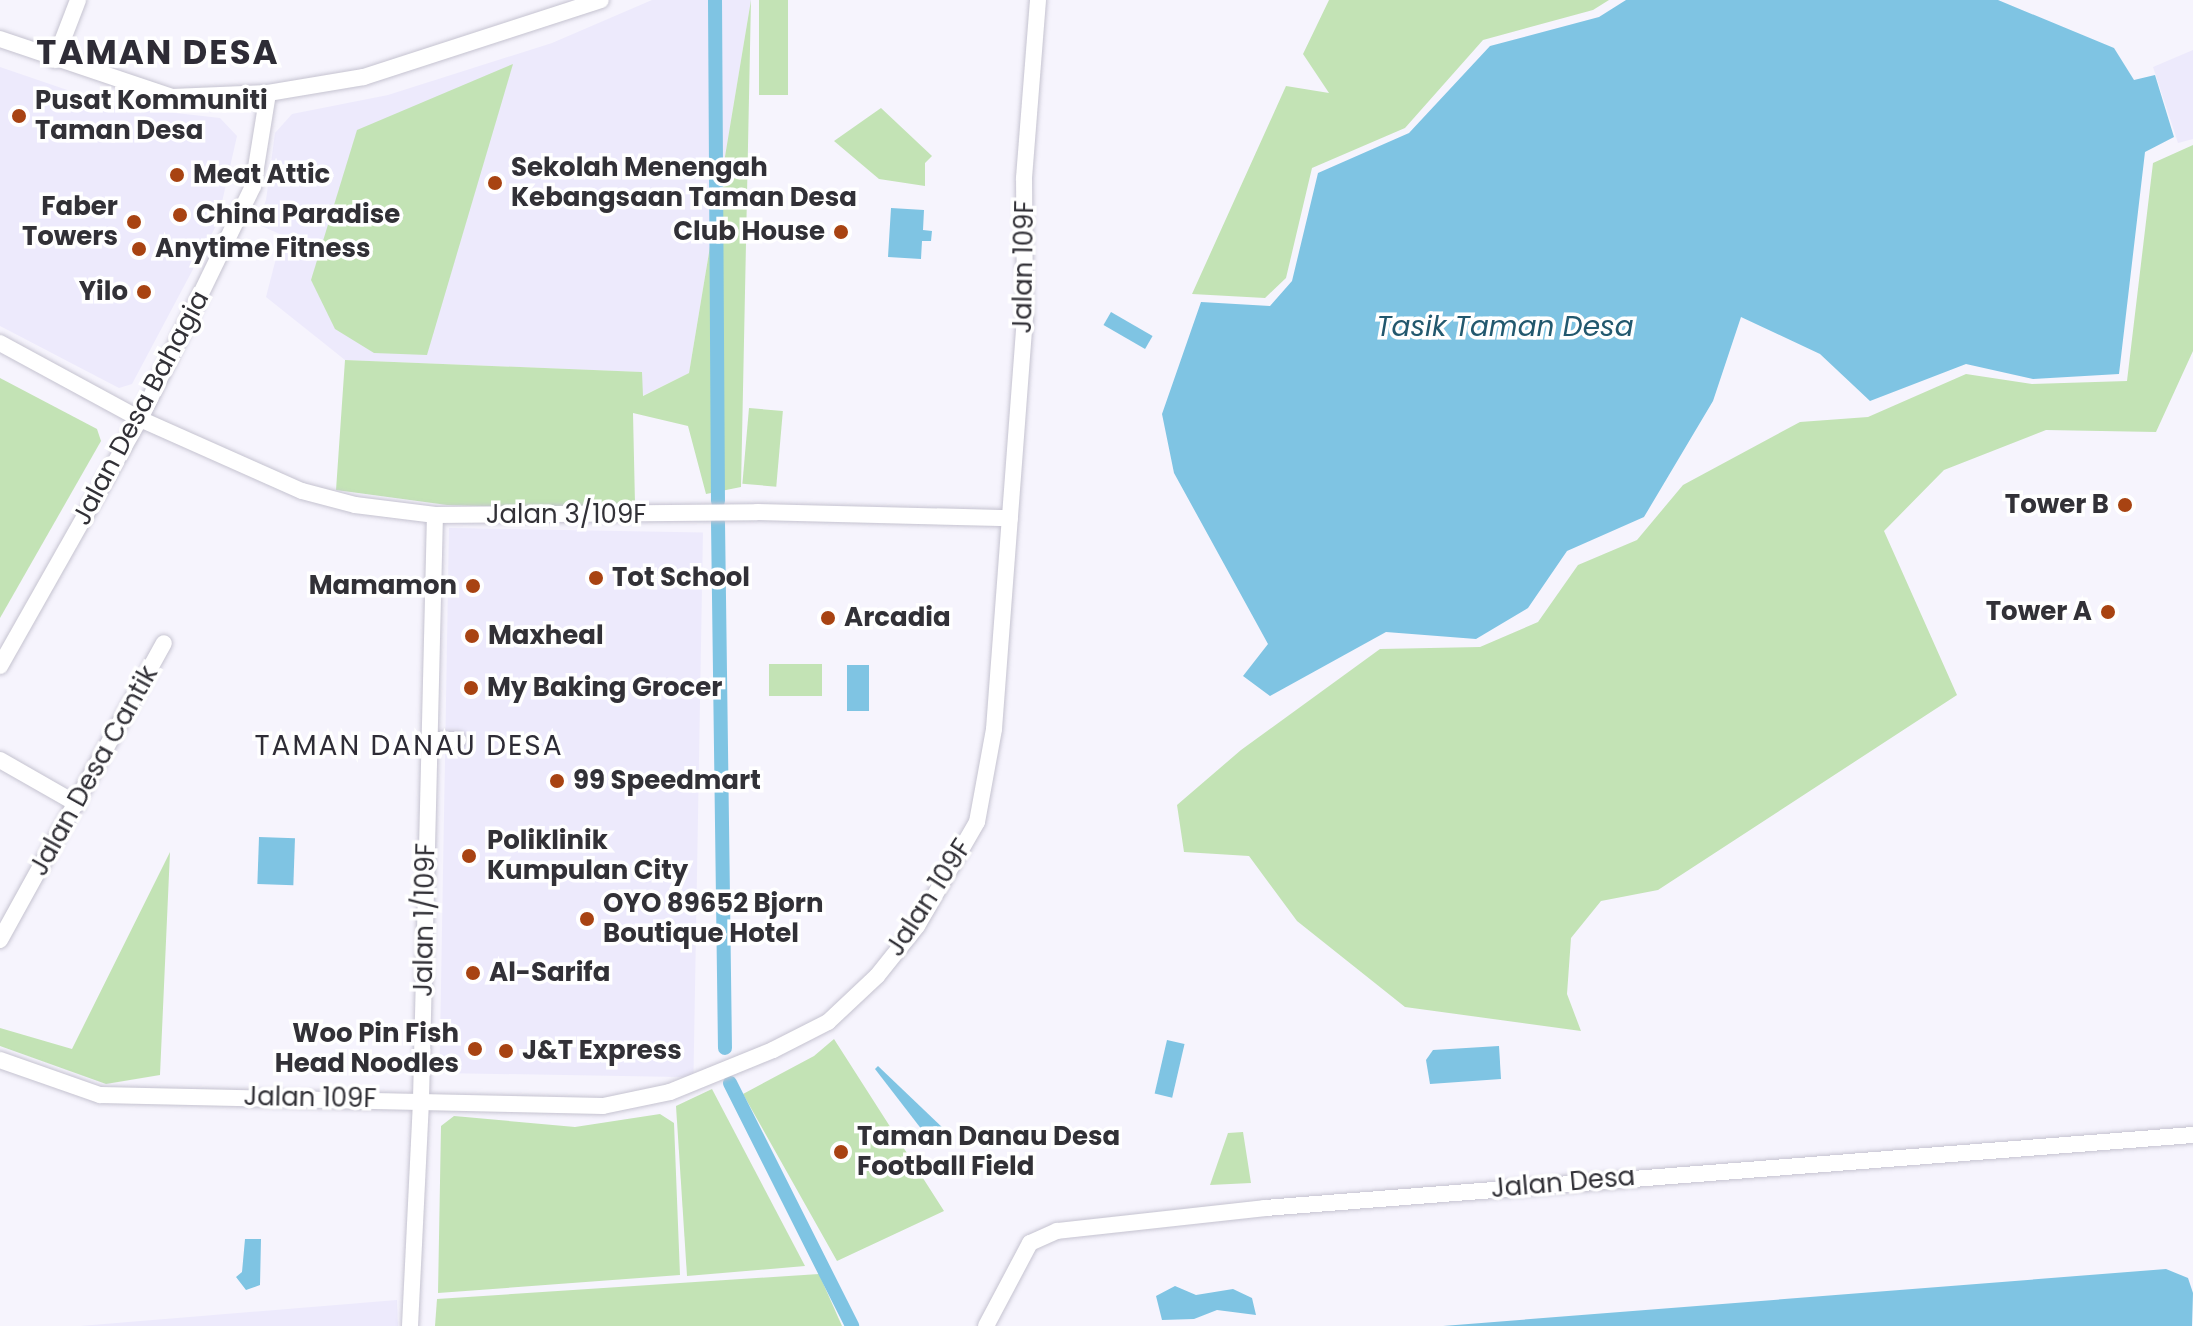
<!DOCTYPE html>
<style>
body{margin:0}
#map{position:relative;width:2193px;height:1326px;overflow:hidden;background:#f6f4fd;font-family:Poppins,sans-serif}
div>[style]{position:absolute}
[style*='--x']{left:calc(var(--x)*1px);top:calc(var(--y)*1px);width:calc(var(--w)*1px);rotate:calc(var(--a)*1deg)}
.built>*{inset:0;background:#edeafc;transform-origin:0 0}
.green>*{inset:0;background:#c3e3b5;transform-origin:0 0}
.water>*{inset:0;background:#7fc4e3;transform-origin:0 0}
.canal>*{height:14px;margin:-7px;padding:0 7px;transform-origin:7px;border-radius:7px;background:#7fc4e3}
.roads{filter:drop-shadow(0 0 2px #c5c3d0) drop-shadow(0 0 2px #c5c3d0)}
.minor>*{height:16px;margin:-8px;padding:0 8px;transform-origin:8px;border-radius:8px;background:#fff}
.dots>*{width:22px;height:22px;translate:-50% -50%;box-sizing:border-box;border:4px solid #fff;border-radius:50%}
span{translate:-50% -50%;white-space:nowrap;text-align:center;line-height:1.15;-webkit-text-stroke:7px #fff;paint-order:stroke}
.poi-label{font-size:26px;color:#323137;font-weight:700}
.left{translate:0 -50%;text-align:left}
.right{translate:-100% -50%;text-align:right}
.street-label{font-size:26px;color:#323137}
.water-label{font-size:28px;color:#22586e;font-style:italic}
.neighbourhood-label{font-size:28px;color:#2e2c36;letter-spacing:2px}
.district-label{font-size:34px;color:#2e2c36;font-weight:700;letter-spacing:2px}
</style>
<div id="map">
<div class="built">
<i style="clip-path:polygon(652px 0,751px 0,689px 373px,642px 396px,641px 372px,345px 360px,266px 297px,282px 235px,257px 224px,266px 200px,275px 133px,292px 114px,388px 95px,552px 43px)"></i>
<i style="clip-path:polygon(2193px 50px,2193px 139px,2178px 143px,2153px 67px)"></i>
<i style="clip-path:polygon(0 67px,114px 106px,220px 118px,237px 136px,217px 224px,132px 384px,119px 388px,0 326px)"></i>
<i style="left:449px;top:528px;width:254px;height:545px;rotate:1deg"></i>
<i style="clip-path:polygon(397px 1300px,398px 1326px,80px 1326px)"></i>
</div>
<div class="green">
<i style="clip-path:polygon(751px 0,741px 487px,706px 494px,688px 426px,633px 413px,635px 504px,584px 509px,447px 505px,336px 490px,345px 360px,642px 372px,643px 396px,689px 373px)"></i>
<i style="left:759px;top:0;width:29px;height:95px"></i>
<i style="clip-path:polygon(1329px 0,1609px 0,1593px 10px,1483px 40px,1405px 128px,1312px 168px,1286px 278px,1265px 298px,1192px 294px,1286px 86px,1329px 93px,1303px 54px)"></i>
<i style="clip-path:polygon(513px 64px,427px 355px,374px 353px,335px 329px,311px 280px,357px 130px)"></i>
<i style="clip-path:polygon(881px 108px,932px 156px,925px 163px,925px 186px,879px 179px,834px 141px)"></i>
<i style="clip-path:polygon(2193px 145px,2193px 351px,2156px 432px,2046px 430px,1944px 470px,1884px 531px,1957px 695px,1658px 890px,1601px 901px,1571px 938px,1567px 994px,1581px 1031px,1405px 1007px,1297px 921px,1249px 856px,1184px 852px,1177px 805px,1241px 750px,1380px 649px,1480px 647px,1538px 622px,1578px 565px,1637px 540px,1683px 485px,1800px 422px,1868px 417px,1966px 374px,2032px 384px,2127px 381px,2153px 163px)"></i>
<i style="clip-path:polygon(0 378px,97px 429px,101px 441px,0 618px)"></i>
<i style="left:749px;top:408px;width:34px;height:76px;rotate:5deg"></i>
<i style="left:769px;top:664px;width:53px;height:32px"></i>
<i style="clip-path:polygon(170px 852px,160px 1075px,106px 1084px,0 1046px,0 1028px,72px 1049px)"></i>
<i style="clip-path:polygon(834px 1039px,944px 1211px,837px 1261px,743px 1094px,814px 1056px)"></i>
<i style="clip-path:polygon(712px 1089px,805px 1266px,687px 1276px,676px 1106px)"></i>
<i style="clip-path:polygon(660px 1114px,674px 1123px,680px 1275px,438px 1293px,441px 1126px,454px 1116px,575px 1127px)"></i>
<i style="clip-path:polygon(1243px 1132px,1251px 1183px,1210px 1185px,1228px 1133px)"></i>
<i style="clip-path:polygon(819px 1274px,842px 1326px,435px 1326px,437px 1299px)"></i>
</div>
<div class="water">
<i style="clip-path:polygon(1626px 0,1998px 0,2114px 48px,2134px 80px,2155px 75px,2174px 137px,2145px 152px,2119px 374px,2033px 379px,1966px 364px,1870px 401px,1820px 354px,1741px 317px,1713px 401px,1644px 517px,1567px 551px,1528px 608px,1476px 639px,1386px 632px,1270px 696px,1243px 676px,1268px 644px,1174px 473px,1162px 414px,1201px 302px,1270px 306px,1292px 281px,1318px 173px,1409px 133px,1490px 46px,1599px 17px)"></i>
<i style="clip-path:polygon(891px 208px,924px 210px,923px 230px,932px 231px,931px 241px,922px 241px,921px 259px,888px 257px)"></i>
<i style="left:1111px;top:312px;width:48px;height:15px;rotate:30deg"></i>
<i style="left:847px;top:665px;width:22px;height:46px"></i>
<i style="left:259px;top:837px;width:36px;height:47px;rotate:2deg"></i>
<i style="left:1167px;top:1040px;width:18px;height:55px;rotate:13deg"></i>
<i style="clip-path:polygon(1499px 1046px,1501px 1079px,1430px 1084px,1426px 1060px,1433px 1050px)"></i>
<i style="clip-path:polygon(878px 1066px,945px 1130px,936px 1148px,875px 1069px)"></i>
<i style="clip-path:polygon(245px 1239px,261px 1239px,260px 1285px,246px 1290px,236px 1277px,242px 1272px)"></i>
<i style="clip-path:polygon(2166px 1269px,2188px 1278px,2193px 1293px,2192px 1326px,1443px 1326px)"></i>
<i style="clip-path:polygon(1175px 1286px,1196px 1295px,1233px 1289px,1252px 1298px,1256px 1315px,1217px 1310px,1194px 1319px,1162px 1320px,1156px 1296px)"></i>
</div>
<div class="canal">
<i style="--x:715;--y:0;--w:501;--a:89.66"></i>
<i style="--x:718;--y:522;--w:526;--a:89.24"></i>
<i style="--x:730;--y:1083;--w:272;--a:63.3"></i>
</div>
<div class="roads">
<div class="minor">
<i style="--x:0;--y:39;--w:182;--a:18.6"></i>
<i style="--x:172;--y:97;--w:96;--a:-2.4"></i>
<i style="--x:268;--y:93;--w:97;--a:-9.5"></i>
<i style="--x:364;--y:77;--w:249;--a:-18"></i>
<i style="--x:55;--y:60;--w:64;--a:-69"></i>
<i style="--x:0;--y:343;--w:159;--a:28.5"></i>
<i style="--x:140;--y:419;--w:177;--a:24"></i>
<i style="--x:302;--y:491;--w:55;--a:14.8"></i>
<i style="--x:355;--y:505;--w:81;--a:7.1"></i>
<i style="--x:435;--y:515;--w:322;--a:-0.5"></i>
<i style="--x:757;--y:512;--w:253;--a:1.4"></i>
<i style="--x:0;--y:666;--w:284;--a:-60.5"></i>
<i style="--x:140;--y:419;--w:259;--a:-64.1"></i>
<i style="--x:253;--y:186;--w:94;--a:-80.8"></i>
<i style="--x:429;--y:740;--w:29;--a:0"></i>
<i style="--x:0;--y:760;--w:89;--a:29.7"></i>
<i style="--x:0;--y:940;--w:339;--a:-61.1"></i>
<i style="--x:0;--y:1060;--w:106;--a:19.3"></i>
<i style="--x:100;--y:1095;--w:503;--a:1.25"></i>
<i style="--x:603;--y:1106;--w:68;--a:-11.8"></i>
<i style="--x:670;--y:1092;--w:111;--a:-22.2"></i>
<i style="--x:773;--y:1050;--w:62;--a:-27"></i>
<i style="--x:828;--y:1022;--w:67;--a:-43.2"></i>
<i style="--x:877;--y:976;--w:64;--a:-51.3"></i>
<i style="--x:917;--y:926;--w:120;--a:-60"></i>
<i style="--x:977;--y:822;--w:95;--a:-79.6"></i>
<i style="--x:994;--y:729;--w:413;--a:-85.7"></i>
<i style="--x:1025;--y:317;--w:139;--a:-90.4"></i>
<i style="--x:1024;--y:178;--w:179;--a:-85.5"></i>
<i style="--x:410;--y:1326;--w:227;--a:-87.2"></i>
<i style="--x:421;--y:1099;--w:584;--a:-88.63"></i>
<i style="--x:986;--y:1326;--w:94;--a:-62.1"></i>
<i style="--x:1030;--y:1243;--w:30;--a:-24"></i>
<i style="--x:1057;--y:1231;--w:209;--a:-6.3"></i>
<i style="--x:1265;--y:1208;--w:931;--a:-4.5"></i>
</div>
</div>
<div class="dots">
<i style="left:19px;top:116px;background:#a84312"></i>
<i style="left:177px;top:175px;background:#a84312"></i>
<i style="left:495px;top:183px;background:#a84312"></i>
<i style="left:180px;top:215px;background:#a84312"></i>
<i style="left:134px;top:222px;background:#a84312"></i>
<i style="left:841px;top:232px;background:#a84312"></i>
<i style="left:139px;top:249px;background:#a84312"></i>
<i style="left:144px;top:292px;background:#a84312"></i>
<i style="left:2125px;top:505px;background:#a84312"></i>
<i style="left:596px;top:578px;background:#a84312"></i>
<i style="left:473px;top:586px;background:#a84312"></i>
<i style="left:2108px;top:612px;background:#a84312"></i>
<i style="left:828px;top:618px;background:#a84312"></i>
<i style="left:472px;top:636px;background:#a84312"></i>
<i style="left:471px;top:688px;background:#a84312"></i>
<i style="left:557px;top:781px;background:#a84312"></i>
<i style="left:469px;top:856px;background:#a84312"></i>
<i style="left:587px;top:919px;background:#a84312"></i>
<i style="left:473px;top:973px;background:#a84312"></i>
<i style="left:475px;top:1049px;background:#a84312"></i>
<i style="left:506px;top:1051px;background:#a84312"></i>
<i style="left:841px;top:1152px;background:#a84312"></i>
</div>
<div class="poi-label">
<span class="left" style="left:35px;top:116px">Pusat Kommuniti<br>Taman Desa</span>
<span class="left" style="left:511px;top:183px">Sekolah Menengah<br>Kebangsaan Taman Desa</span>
<span class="left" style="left:193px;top:175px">Meat Attic</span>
<span class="right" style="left:118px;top:222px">Faber<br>Towers</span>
<span class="left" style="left:196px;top:215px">China Paradise</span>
<span class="right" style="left:825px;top:232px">Club House</span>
<span class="left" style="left:155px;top:249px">Anytime Fitness</span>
<span class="right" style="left:128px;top:292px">Yilo</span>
<span class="right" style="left:2109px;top:505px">Tower B</span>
<span class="left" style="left:612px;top:578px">Tot School</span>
<span class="right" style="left:457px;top:586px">Mamamon</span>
<span class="right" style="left:2092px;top:612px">Tower A</span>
<span class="left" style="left:844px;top:618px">Arcadia</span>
<span class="left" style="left:488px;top:636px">Maxheal</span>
<span class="left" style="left:487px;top:688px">My Baking Grocer</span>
<span class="left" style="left:573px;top:781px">99 Speedmart</span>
<span class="left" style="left:487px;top:856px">Poliklinik<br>Kumpulan City</span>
<span class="left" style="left:603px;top:919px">OYO 89652 Bjorn<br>Boutique Hotel</span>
<span class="left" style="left:489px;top:973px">Al-Sarifa</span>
<span class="right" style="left:459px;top:1049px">Woo Pin Fish<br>Head Noodles</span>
<span class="left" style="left:522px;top:1051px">J&amp;T Express</span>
<span class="left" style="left:857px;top:1152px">Taman Danau Desa<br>Football Field</span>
</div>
<div class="street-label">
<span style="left:1024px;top:267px;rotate:-89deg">Jalan 109F</span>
<span style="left:141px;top:408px;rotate:-62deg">Jalan Desa Bahagia</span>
<span style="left:566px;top:515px">Jalan 3/109F</span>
<span style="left:94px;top:771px;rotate:-61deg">Jalan Desa Cantik</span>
<span style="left:929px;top:898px;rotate:-57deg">Jalan 109F</span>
<span style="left:425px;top:920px;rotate:-89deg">Jalan 1/109F</span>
<span style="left:310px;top:1098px;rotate:1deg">Jalan 109F</span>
<span style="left:1563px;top:1183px;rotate:-5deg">Jalan Desa</span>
</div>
<div class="water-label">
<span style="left:1505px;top:327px">Tasik Taman Desa</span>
</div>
<div class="neighbourhood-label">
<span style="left:409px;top:746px">TAMAN DANAU DESA</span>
</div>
<div class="district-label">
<span style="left:158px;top:53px">TAMAN DESA</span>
</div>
</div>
